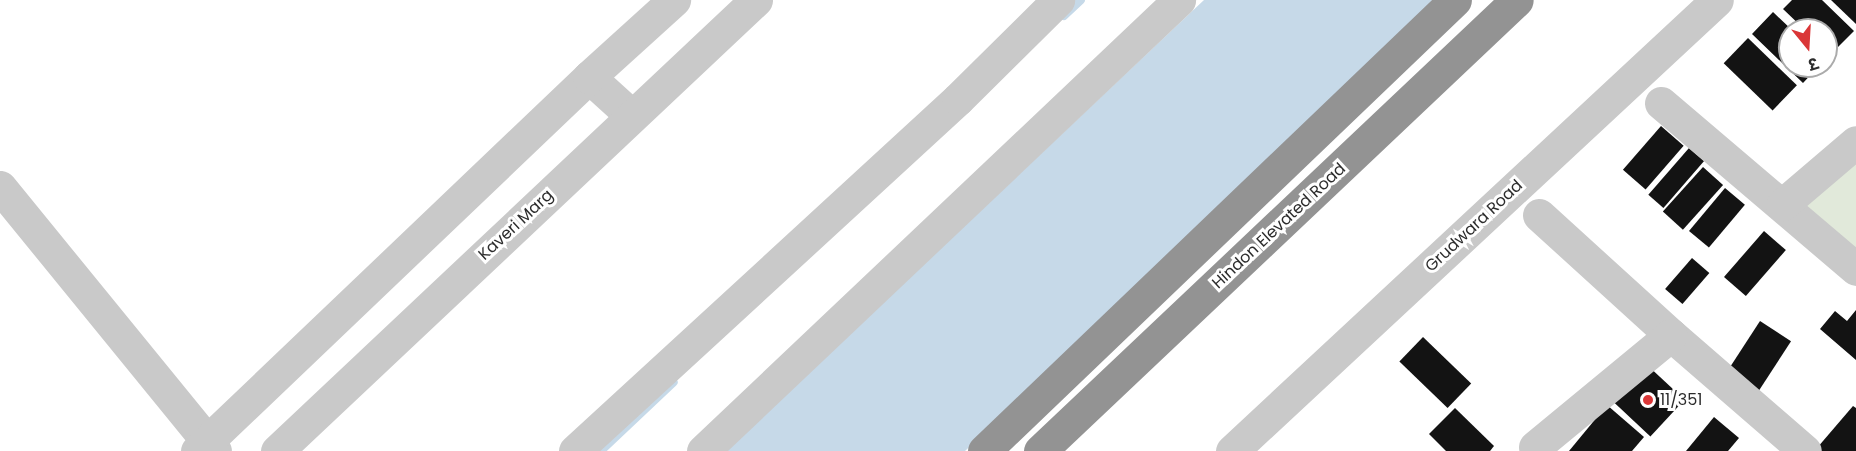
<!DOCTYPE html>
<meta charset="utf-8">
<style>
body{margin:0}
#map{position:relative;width:1856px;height:451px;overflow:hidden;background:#fff;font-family:Poppins,"Noto Sans Devanagari",sans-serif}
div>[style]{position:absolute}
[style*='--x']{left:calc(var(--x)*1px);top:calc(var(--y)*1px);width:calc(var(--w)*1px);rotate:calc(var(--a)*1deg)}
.green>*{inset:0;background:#e1e9da}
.water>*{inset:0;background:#c6d9e8}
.stream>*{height:8px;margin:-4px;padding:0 4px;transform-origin:4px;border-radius:4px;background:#c6d9e8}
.building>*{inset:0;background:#131313;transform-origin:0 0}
.minor>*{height:33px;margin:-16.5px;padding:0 16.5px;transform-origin:16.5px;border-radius:16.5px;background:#c9c9c9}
.highway>*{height:33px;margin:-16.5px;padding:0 16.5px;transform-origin:16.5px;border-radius:16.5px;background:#939393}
.dots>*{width:16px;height:16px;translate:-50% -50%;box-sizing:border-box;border:3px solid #fff;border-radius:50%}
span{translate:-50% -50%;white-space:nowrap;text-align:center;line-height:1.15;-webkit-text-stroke:6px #fff;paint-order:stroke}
.street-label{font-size:16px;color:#2c2c2c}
.poi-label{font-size:16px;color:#2c2c2c}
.left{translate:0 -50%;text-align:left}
.north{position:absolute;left:1778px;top:18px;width:60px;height:60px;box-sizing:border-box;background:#fff;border:2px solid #ababab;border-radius:50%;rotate:162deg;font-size:16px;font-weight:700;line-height:24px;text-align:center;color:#2c2c2c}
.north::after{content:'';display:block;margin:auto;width:21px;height:27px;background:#da3637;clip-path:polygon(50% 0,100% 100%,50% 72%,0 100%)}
</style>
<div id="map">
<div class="green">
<i style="clip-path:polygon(1856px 156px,1856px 254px,1801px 207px)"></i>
</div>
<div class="water">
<i style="clip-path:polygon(1204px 0,1445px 0,965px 451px,725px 451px)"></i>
</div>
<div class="stream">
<i style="--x:1064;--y:16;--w:23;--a:-43"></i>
<i style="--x:601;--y:451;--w:100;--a:-43.4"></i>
</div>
<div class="building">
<i style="clip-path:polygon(1792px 0,1822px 0,1854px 31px,1831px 54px,1826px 50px,1826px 30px,1805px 30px,1783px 9px)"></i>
<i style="clip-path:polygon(1831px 0,1856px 0,1856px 24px)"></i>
<i style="clip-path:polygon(1773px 12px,1792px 30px,1790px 66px,1819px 66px,1803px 83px,1752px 34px)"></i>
<i style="left:1748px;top:38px;width:68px;height:35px;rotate:44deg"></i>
<i style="left:1661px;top:126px;width:30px;height:58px;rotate:41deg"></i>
<i style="left:1689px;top:148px;width:20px;height:62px;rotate:41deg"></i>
<i style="left:1703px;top:167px;width:27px;height:60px;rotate:42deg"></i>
<i style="left:1725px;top:188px;width:26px;height:56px;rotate:40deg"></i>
<i style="left:1764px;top:231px;width:29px;height:61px;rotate:41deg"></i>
<i style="left:1692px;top:258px;width:23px;height:41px;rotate:41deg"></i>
<i style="clip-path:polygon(1856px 310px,1856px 360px,1820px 329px,1835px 311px,1847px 321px)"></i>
<i style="left:1760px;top:321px;width:37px;height:63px;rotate:33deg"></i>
<i style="left:1423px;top:337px;width:67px;height:34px;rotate:44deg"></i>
<i style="left:1645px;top:363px;width:54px;height:50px;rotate:43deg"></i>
<i style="clip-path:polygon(1607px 405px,1644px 437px,1632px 451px,1569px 451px)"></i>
<i style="clip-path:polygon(1853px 406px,1856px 408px,1856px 451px,1821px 451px,1817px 448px)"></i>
<i style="clip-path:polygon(1455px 408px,1494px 446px,1490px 451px,1446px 451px,1429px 434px)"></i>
<i style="clip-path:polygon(1714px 417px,1739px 438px,1728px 451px,1686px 451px)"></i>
</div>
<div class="minor">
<i style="--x:589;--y:77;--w:58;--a:42.2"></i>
<i style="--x:1661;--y:103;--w:256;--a:40.4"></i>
<i style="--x:0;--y:187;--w:340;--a:50.8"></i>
<i style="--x:1782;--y:205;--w:97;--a:-40.4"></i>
<i style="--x:1539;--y:215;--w:178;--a:42.3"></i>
<i style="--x:1671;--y:335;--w:177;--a:40.9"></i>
<i style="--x:1535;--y:447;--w:176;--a:-39.5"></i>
<i style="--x:197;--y:451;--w:542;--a:-43.65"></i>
<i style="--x:589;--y:77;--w:115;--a:-42.2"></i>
<i style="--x:277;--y:451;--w:658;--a:-43.28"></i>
<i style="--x:575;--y:451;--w:520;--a:-42.58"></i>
<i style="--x:958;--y:99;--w:141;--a:-44.7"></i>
<i style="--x:703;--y:451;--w:656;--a:-43.46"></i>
<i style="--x:1232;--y:451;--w:662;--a:-42.92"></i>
</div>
<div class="highway">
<i style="--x:984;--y:451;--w:652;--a:-43.76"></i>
<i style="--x:1040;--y:451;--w:656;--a:-43.4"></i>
</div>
<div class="dots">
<i style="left:1648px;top:400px;background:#da3637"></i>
</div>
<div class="street-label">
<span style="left:516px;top:225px;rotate:-43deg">Kaveri Marg</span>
<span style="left:1279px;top:226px;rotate:-43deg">Hindon Elevated Road</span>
<span style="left:1474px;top:226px;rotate:-43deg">Grudwara Road</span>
</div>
<div class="poi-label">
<span class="left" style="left:1660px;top:400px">11/351</span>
</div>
<div class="north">उ</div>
</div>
